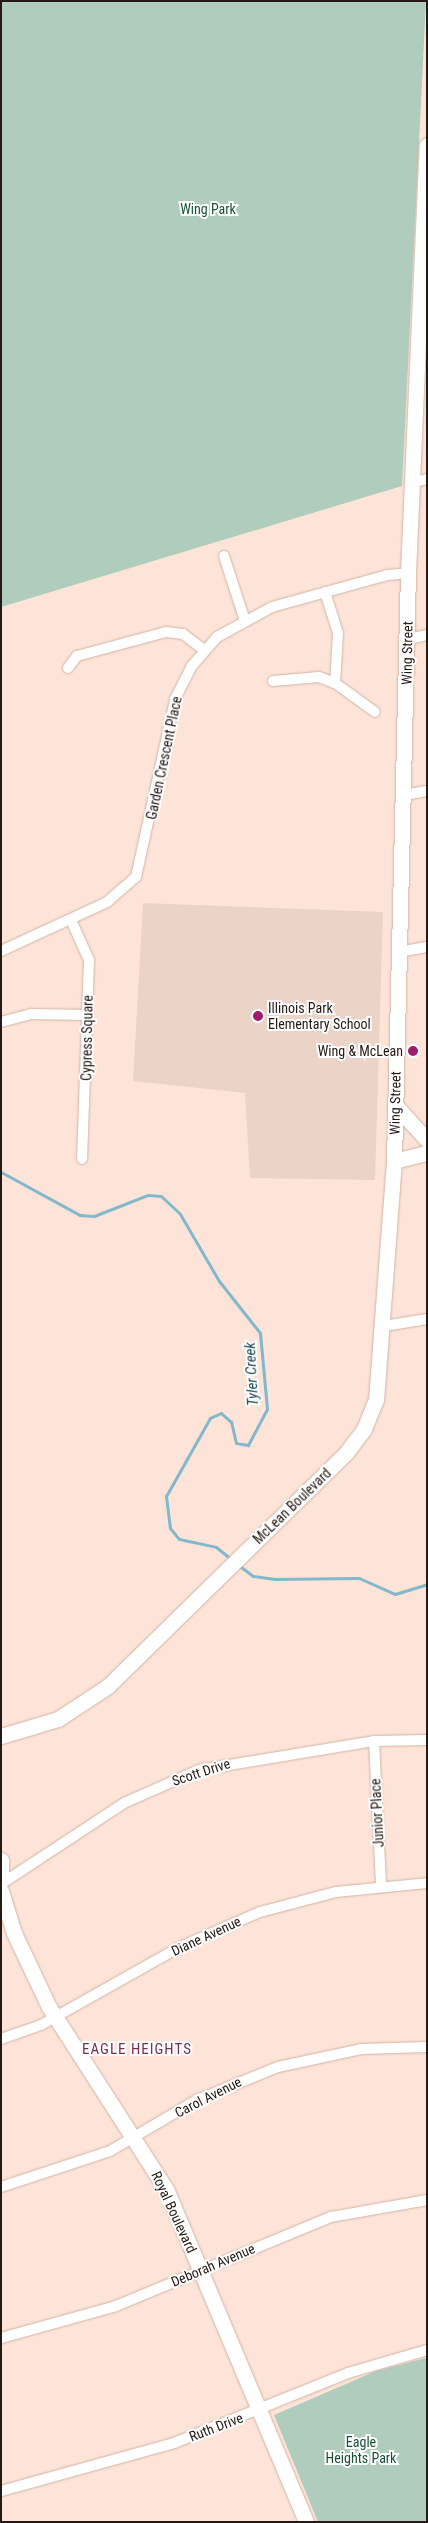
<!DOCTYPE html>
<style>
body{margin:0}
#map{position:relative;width:428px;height:2523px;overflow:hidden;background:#fee4d8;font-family:"Roboto Condensed",sans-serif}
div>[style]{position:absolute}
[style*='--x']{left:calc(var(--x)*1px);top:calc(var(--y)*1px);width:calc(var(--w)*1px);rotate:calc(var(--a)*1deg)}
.education>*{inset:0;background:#ebd3c8}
.green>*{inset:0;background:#b0ccbc}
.stream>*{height:3px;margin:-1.5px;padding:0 1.5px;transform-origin:1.5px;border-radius:1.5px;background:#82b8cb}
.roads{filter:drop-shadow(0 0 1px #d2b3a5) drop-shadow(0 0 1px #d2b3a5)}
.street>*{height:10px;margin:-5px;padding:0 5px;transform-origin:5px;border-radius:5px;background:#fff}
.secondary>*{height:15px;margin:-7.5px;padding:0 7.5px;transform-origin:7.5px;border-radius:7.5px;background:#fff}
.dots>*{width:14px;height:14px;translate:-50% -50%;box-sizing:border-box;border:2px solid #fff;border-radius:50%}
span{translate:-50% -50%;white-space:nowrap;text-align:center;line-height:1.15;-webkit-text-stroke:4px #fff;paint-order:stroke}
.park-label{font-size:14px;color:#185137}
.street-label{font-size:14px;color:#241914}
.poi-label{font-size:14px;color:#241914}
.left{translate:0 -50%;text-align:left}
.right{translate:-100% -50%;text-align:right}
.water-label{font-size:15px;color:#1b4958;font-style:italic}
.neighbourhood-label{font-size:15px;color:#733253;letter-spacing:1px}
.frame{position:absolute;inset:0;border:2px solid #241914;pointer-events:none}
</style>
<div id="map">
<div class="education">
<i style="clip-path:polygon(143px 903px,383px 912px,375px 1180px,250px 1178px,245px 1093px,133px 1081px)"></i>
</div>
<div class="green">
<i style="clip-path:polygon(1px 1px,426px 1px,402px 486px,1px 607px)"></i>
<i style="clip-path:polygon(426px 2358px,427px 2522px,318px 2522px,274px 2415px,376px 2371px)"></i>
</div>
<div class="stream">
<i style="--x:1;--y:1172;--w:90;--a:28.6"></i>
<i style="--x:80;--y:1215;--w:14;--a:4"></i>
<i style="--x:94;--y:1216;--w:58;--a:-21.3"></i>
<i style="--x:148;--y:1195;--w:13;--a:4"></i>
<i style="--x:161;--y:1196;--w:26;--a:43"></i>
<i style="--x:180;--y:1214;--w:78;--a:59.8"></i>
<i style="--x:219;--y:1281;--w:66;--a:51.7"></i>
<i style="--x:260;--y:1333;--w:76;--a:84.7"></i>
<i style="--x:267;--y:1409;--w:41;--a:117.8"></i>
<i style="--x:248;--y:1445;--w:12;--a:-171"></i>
<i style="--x:236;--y:1443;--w:22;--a:-103"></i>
<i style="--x:231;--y:1422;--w:13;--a:-138"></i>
<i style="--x:221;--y:1413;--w:12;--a:156"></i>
<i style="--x:210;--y:1418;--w:90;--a:119.4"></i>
<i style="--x:166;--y:1496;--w:32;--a:83"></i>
<i style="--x:170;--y:1528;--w:14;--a:51"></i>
<i style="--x:179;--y:1539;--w:38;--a:12"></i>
<i style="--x:216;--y:1547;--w:19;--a:39"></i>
<i style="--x:237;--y:1564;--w:20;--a:37"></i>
<i style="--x:253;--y:1576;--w:22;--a:8"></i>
<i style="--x:275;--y:1579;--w:84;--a:-0.7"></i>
<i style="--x:359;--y:1578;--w:39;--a:24"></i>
<i style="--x:395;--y:1594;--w:34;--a:-17"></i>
</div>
<div class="roads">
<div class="street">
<i style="--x:413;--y:482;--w:14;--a:-12"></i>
<i style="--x:224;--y:556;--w:65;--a:72.1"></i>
<i style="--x:325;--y:592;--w:43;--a:72.4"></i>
<i style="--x:338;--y:633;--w:50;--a:93.4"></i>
<i style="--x:335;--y:683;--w:49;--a:35.9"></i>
<i style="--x:408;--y:639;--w:19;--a:-12"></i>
<i style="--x:68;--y:668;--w:15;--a:-53"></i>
<i style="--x:77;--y:656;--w:92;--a:-15.1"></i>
<i style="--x:166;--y:632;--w:17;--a:7"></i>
<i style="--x:183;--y:634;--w:26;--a:37"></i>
<i style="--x:273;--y:681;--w:46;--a:-5"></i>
<i style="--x:319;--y:677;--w:17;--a:21"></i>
<i style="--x:404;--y:795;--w:23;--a:-10"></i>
<i style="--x:71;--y:920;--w:44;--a:65.8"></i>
<i style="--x:89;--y:960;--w:199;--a:92"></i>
<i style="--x:1;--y:951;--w:117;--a:-24.8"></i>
<i style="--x:107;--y:902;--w:38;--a:-41"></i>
<i style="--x:136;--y:877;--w:182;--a:-77.6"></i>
<i style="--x:175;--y:699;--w:36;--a:-63"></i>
<i style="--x:191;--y:667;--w:40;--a:-49"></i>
<i style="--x:217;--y:637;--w:63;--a:-28.6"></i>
<i style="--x:272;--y:607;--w:119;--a:-15.5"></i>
<i style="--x:387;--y:575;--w:21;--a:-5"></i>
<i style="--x:398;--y:952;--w:29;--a:-10"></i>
<i style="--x:1;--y:1022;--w:31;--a:-15"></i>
<i style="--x:31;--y:1014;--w:56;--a:1"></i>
<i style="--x:384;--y:1326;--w:44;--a:-9.2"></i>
<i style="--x:374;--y:1741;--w:144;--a:87.2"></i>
<i style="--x:1;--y:1884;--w:149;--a:-33.3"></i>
<i style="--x:126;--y:1802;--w:80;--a:-23.7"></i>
<i style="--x:199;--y:1770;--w:177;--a:-9.4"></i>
<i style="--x:374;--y:1741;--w:53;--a:-1.1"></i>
<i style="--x:1;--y:2039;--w:42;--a:-19.3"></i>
<i style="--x:41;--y:2025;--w:162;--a:-29.3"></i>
<i style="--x:182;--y:1946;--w:85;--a:-23.6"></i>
<i style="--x:260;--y:1912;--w:79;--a:-14.7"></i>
<i style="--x:336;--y:1892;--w:91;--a:-5.6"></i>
<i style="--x:1;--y:2187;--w:115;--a:-18.3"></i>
<i style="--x:110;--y:2151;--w:101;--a:-30.4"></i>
<i style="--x:197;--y:2100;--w:87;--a:-22.2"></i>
<i style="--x:278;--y:2067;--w:86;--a:-12.1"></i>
<i style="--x:362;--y:2049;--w:65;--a:-1.8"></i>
<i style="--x:1;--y:2338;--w:119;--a:-15.5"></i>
<i style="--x:116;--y:2306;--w:233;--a:-22.5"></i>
<i style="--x:331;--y:2217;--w:97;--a:-10"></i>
<i style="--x:1;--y:2491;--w:180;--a:-15.5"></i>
<i style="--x:174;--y:2443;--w:188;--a:-21.9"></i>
<i style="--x:348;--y:2373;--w:82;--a:-16.2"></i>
</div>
<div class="secondary">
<i style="--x:395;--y:1105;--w:47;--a:47.6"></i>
<i style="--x:394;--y:1161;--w:34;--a:-14"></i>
<i style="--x:1;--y:1736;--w:59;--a:-16.6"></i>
<i style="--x:58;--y:1719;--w:60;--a:-33.4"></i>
<i style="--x:108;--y:1686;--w:333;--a:-44.4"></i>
<i style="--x:346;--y:1453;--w:30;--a:-53"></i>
<i style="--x:364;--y:1429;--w:31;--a:-68"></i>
<i style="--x:376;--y:1400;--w:240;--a:-85.7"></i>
<i style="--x:394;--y:1161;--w:588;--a:-88.64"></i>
<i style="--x:408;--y:573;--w:428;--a:-87.5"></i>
<i style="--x:1;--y:1860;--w:18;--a:90"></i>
<i style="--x:1;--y:1891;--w:44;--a:72.8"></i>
<i style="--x:14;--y:1933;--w:82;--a:64.7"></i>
<i style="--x:49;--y:2007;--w:219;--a:57.3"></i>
<i style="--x:167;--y:2191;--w:359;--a:67.2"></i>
</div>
</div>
<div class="dots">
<i style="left:258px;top:1016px;background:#a01b69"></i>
<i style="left:413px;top:1051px;background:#a01b69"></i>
</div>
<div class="park-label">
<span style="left:208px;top:209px">Wing Park</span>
<span style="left:361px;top:2450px">Eagle<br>Heights Park</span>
</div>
<div class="street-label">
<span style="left:407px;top:653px;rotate:-89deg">Wing Street</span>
<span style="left:164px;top:758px;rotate:-78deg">Garden Crescent Place</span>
<span style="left:87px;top:1038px;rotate:-89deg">Cypress Square</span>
<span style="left:395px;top:1103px;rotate:-89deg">Wing Street</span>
<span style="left:292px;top:1506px;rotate:-44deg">McLean Boulevard</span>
<span style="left:201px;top:1772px;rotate:-18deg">Scott Drive</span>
<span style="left:377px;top:1813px;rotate:-93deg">Junior Place</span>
<span style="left:206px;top:1936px;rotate:-25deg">Diane Avenue</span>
<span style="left:208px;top:2097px;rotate:-27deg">Carol Avenue</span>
<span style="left:174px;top:2212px;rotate:65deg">Royal Boulevard</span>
<span style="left:213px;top:2265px;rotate:-23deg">Deborah Avenue</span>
<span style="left:216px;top:2427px;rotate:-21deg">Ruth Drive</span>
</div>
<div class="poi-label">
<span class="left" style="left:268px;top:1016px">Illinois Park<br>Elementary School</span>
<span class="right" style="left:403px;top:1051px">Wing &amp; McLean</span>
</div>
<div class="water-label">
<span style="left:252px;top:1374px;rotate:-93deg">Tyler Creek</span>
</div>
<div class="neighbourhood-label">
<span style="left:137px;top:2050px">EAGLE HEIGHTS</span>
</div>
<div class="frame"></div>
</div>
